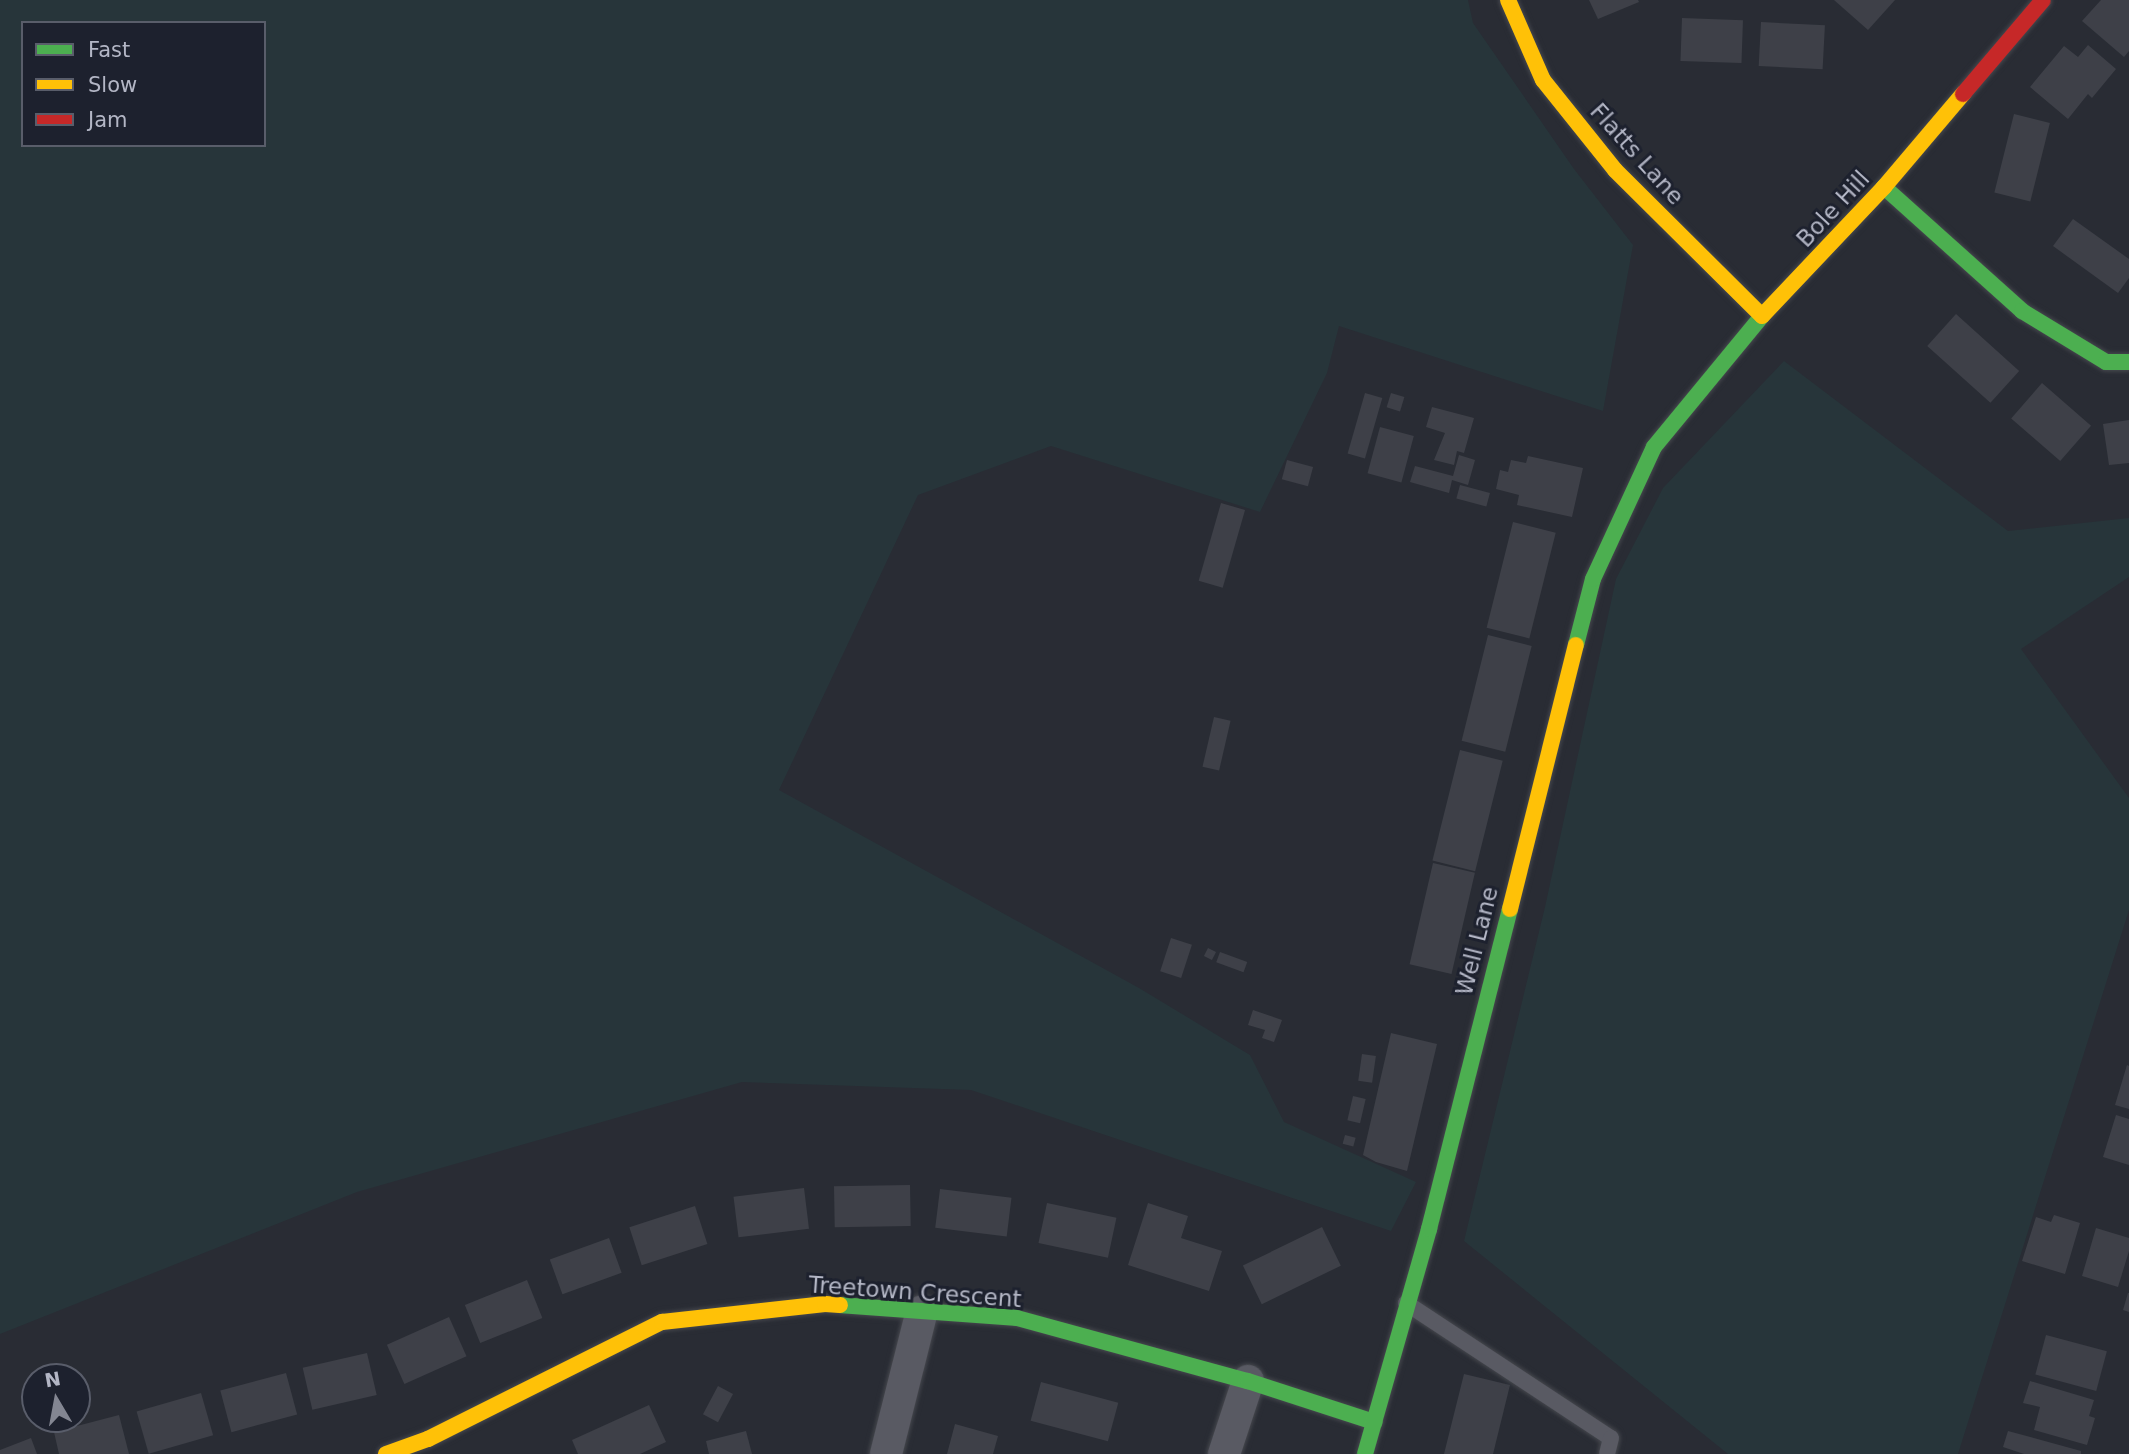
<!DOCTYPE html>
<style>
body{margin:0}
#map{position:relative;width:2129px;height:1454px;overflow:hidden;background:#292c34;font-family:"DejaVu Sans",sans-serif}
div>[style]{position:absolute}
[style*='--x']{left:calc(var(--x)*1px);top:calc(var(--y)*1px);width:calc(var(--w)*1px);rotate:calc(var(--a)*1deg)}
.green>*{inset:0;background:#27353a}
.building>*{inset:0;background:#3e4048;transform-origin:0 0}
.roads{filter:drop-shadow(0 0 2px #45474d) drop-shadow(0 0 2px #45474d)}
.lane>*{height:16px;margin:-8px;padding:0 8px;transform-origin:8px;border-radius:8px;background:#595a63}
.street>*{height:32px;margin:-16px;padding:0 16px;transform-origin:16px;border-radius:16px;background:#595a63}
.fast>*{height:16px;margin:-8px;padding:0 8px;transform-origin:8px;border-radius:8px;background:#4caf50}
.slow>*{height:16px;margin:-8px;padding:0 8px;transform-origin:8px;border-radius:8px;background:#ffc107}
.jam>*{height:16px;margin:-8px;padding:0 8px;transform-origin:8px;border-radius:8px;background:#c62828}
span{translate:-50% -50%;white-space:nowrap;text-align:center;line-height:1.15;-webkit-text-stroke:6px #1d212e;paint-order:stroke}
.street-label{font-size:23px;color:#b3b6c5}
.legend{position:absolute;left:21px;top:21px;width:245px;height:126px;box-sizing:border-box;background:#1d212e;border:2px solid #595d6a;margin:0;padding:9px 12px;list-style:none;font-size:21px;color:#b3b6c5}
.legend li{display:flex;align-items:center;gap:14px;height:35px}
.legend b{width:35px;border:2px solid #595d6a}
.north{position:absolute;left:21px;top:1363px;width:70px;height:70px;box-sizing:border-box;background:#1d212e;border:2px solid #595d6a;border-radius:50%;rotate:350deg;font-size:19px;font-weight:700;line-height:28px;text-align:center;color:#b3b6c5}
.north::after{content:'';display:block;margin:auto;width:24px;height:32px;background:#838692;clip-path:polygon(50% 0,100% 100%,50% 72%,0 100%)}
</style>
<div id="map">
<div class="green">
<i style="clip-path:polygon(evenodd,0 0,1468px 0,1473px 23px,1574px 169px,1633px 245px,1603px 411px,1339px 326px,1327px 373px,1260px 512px,1051px 446px,918px 495px,779px 790px,1139px 988px,1250px 1055px,1284px 1122px,1416px 1182px,1391px 1231px,971px 1090px,742px 1082px,357px 1192px,0 1334px,0 0,23px 23px,264px 23px,264px 145px,23px 145px,23px 23px)"></i>
<i style="clip-path:polygon(1784px 361px,2008px 531px,2129px 518px,2129px 577px,2021px 649px,2129px 798px,2129px 910px,1958px 1454px,1728px 1454px,1464px 1241px,1545px 907px,1616px 579px,1663px 488px)"></i>
</div>
<div class="building">
<i style="clip-path:polygon(1589px 0,1638px 0,1639px 2px,1598px 19px)"></i>
<i style="clip-path:polygon(1834px 0,1895px 0,1868px 30px)"></i>
<i style="clip-path:polygon(2101px 0,2129px 0,2129px 51px,2124px 57px,2082px 21px)"></i>
<i style="left:1682px;top:18px;width:61px;height:43px;rotate:2deg"></i>
<i style="left:1761px;top:22px;width:64px;height:44px;rotate:3deg"></i>
<i style="clip-path:polygon(2088px 45px,2116px 69px,2092px 98px,2088px 94px,2068px 119px,2030px 87px,2064px 46px,2078px 57px)"></i>
<i style="left:2014px;top:114px;width:37px;height:81px;rotate:14deg"></i>
<i style="clip-path:polygon(2073px 219px,2129px 259px,2129px 278px,2118px 293px,2053px 246px)"></i>
<i style="left:1956px;top:314px;width:85px;height:43px;rotate:42deg"></i>
<i style="left:2042px;top:383px;width:65px;height:47px;rotate:41deg"></i>
<i style="left:1365px;top:393px;width:18px;height:63px;rotate:16deg"></i>
<i style="left:1391px;top:393px;width:14px;height:15px;rotate:17deg"></i>
<i style="clip-path:polygon(1432px 407px,1474px 418px,1464px 453px,1457px 451px,1454px 465px,1434px 460px,1445px 433px,1426px 427px)"></i>
<i style="clip-path:polygon(2129px 420px,2129px 463px,2109px 465px,2103px 424px)"></i>
<i style="left:1380px;top:427px;width:35px;height:48px;rotate:15deg"></i>
<i style="clip-path:polygon(1459px 455px,1475px 460px,1468px 485px,1452px 480px,1449px 493px,1410px 482px,1415px 466px,1453px 476px)"></i>
<i style="clip-path:polygon(1528px 456px,1583px 468px,1572px 517px,1517px 505px,1519px 495px,1496px 489px,1500px 470px,1508px 472px,1511px 460px,1526px 463px)"></i>
<i style="left:1287px;top:460px;width:27px;height:20px;rotate:15deg"></i>
<i style="left:1460px;top:485px;width:31px;height:14px;rotate:15deg"></i>
<i style="left:1221px;top:503px;width:25px;height:81px;rotate:16deg"></i>
<i style="left:1513px;top:522px;width:44px;height:109px;rotate:14deg"></i>
<i style="left:1488px;top:635px;width:45px;height:109px;rotate:14deg"></i>
<i style="left:1214px;top:717px;width:17px;height:51px;rotate:13deg"></i>
<i style="left:1460px;top:750px;width:44px;height:114px;rotate:14deg"></i>
<i style="left:1433px;top:863px;width:43px;height:104px;rotate:13deg"></i>
<i style="left:1171px;top:938px;width:22px;height:35px;rotate:18deg"></i>
<i style="left:1208px;top:948px;width:9px;height:9px;rotate:27deg"></i>
<i style="left:1220px;top:952px;width:29px;height:11px;rotate:20deg"></i>
<i style="clip-path:polygon(1253px 1010px,1282px 1020px,1274px 1042px,1262px 1038px,1265px 1030px,1248px 1025px)"></i>
<i style="clip-path:polygon(1391px 1033px,1437px 1044px,1407px 1171px,1376px 1162px,1363px 1155px)"></i>
<i style="left:1362px;top:1054px;width:14px;height:27px;rotate:8deg"></i>
<i style="clip-path:polygon(2127px 1065px,2129px 1066px,2129px 1109px,2115px 1105px)"></i>
<i style="left:1353px;top:1096px;width:13px;height:25px;rotate:13deg"></i>
<i style="clip-path:polygon(2116px 1115px,2129px 1119px,2129px 1165px,2103px 1157px)"></i>
<i style="left:1345px;top:1135px;width:11px;height:9px;rotate:15deg"></i>
<i style="left:910px;top:1185px;width:41px;height:76px;rotate:89deg"></i>
<i style="left:804px;top:1188px;width:41px;height:71px;rotate:83deg"></i>
<i style="left:940px;top:1189px;width:72px;height:39px;rotate:7deg"></i>
<i style="left:1047px;top:1203px;width:71px;height:41px;rotate:12deg"></i>
<i style="clip-path:polygon(1148px 1203px,1188px 1216px,1181px 1238px,1222px 1251px,1209px 1291px,1128px 1265px)"></i>
<i style="left:695px;top:1206px;width:40px;height:69px;rotate:72deg"></i>
<i style="clip-path:polygon(2054px 1215px,2080px 1223px,2065px 1274px,2022px 1261px,2036px 1217px,2051px 1222px)"></i>
<i style="left:1322px;top:1227px;width:43px;height:88px;rotate:64deg"></i>
<i style="clip-path:polygon(2096px 1228px,2129px 1238px,2129px 1251px,2118px 1287px,2082px 1276px)"></i>
<i style="left:609px;top:1238px;width:37px;height:63px;rotate:70deg"></i>
<i style="left:527px;top:1280px;width:41px;height:67px;rotate:68deg"></i>
<i style="clip-path:polygon(2128px 1293px,2129px 1293px,2129px 1312px,2123px 1310px)"></i>
<i style="left:449px;top:1317px;width:43px;height:68px;rotate:66deg"></i>
<i style="left:2046px;top:1335px;width:63px;height:41px;rotate:15deg"></i>
<i style="left:367px;top:1353px;width:43px;height:66px;rotate:77deg"></i>
<i style="left:286px;top:1373px;width:43px;height:68px;rotate:75deg"></i>
<i style="clip-path:polygon(1464px 1374px,1510px 1385px,1493px 1454px,1444px 1454px)"></i>
<i style="clip-path:polygon(2030px 1381px,2094px 1400px,2089px 1416px,2095px 1418px,2087px 1445px,2034px 1430px,2040px 1407px,2023px 1403px)"></i>
<i style="left:1041px;top:1382px;width:80px;height:40px;rotate:15deg"></i>
<i style="left:718px;top:1386px;width:17px;height:32px;rotate:28deg"></i>
<i style="left:201px;top:1393px;width:44px;height:67px;rotate:74deg"></i>
<i style="clip-path:polygon(649px 1405px,666px 1442px,640px 1454px,578px 1454px,572px 1440px)"></i>
<i style="clip-path:polygon(119px 1415px,129px 1454px,59px 1454px,54px 1432px)"></i>
<i style="clip-path:polygon(955px 1424px,998px 1436px,993px 1454px,947px 1454px)"></i>
<i style="clip-path:polygon(746px 1431px,752px 1454px,709px 1454px,706px 1441px)"></i>
<i style="clip-path:polygon(2008px 1431px,2081px 1451px,2081px 1454px,2024px 1454px,2003px 1447px)"></i>
<i style="clip-path:polygon(31px 1438px,37px 1454px,0 1454px,0 1450px)"></i>
</div>
<div class="roads">
<div class="lane">
<i style="--x:1406;--y:1303;--w:245;--a:33.4"></i>
<i style="--x:1611;--y:1438;--w:16;--a:104"></i>
</div>
<div class="street">
<i style="--x:886;--y:1454;--w:147;--a:-75.9"></i>
<i style="--x:1224;--y:1454;--w:77;--a:-71.8"></i>
</div>
<div class="fast">
<i style="--x:1884;--y:187;--w:186;--a:41.9"></i>
<i style="--x:2022;--y:311;--w:98;--a:31.3"></i>
<i style="--x:2106;--y:362;--w:23;--a:0"></i>
<i style="--x:1576;--y:645;--w:68;--a:-75.6"></i>
<i style="--x:1593;--y:579;--w:145;--a:-65.2"></i>
<i style="--x:1654;--y:447;--w:170;--a:-50.5"></i>
<i style="--x:840;--y:1305;--w:177;--a:4.2"></i>
<i style="--x:1017;--y:1318;--w:239;--a:15.3"></i>
<i style="--x:1248;--y:1381;--w:133;--a:18"></i>
<i style="--x:1365;--y:1454;--w:234;--a:-74.1"></i>
<i style="--x:1429;--y:1229;--w:330;--a:-75.8"></i>
</div>
<div class="slow">
<i style="--x:1508;--y:0;--w:87;--a:66.4"></i>
<i style="--x:1543;--y:80;--w:115;--a:51.3"></i>
<i style="--x:1615;--y:170;--w:207;--a:44.8"></i>
<i style="--x:1762;--y:316;--w:178;--a:-46.6"></i>
<i style="--x:1884;--y:187;--w:122;--a:-49.7"></i>
<i style="--x:1510;--y:909;--w:272;--a:-76"></i>
<i style="--x:386;--y:1454;--w:45;--a:-19.7"></i>
<i style="--x:428;--y:1439;--w:262;--a:-26.6"></i>
<i style="--x:662;--y:1322;--w:164;--a:-6.3"></i>
<i style="--x:825;--y:1304;--w:15;--a:4"></i>
</div>
<div class="jam">
<i style="--x:1963;--y:94;--w:123;--a:-49.6"></i>
</div>
</div>
<div class="street-label">
<span style="left:1637px;top:154px;rotate:48deg">Flatts Lane</span>
<span style="left:1833px;top:209px;rotate:-47deg">Bole Hill</span>
<span style="left:1477px;top:941px;rotate:-76deg">Well Lane</span>
<span style="left:915px;top:1292px;rotate:4deg">Treetown Crescent</span>
</div>
<ul class="legend">
<li><b style="height:9px;background:#4caf50"></b>Fast</li>
<li><b style="height:9px;background:#ffc107"></b>Slow</li>
<li><b style="height:9px;background:#c62828"></b>Jam</li>
</ul>
<div class="north">N</div>
</div>
